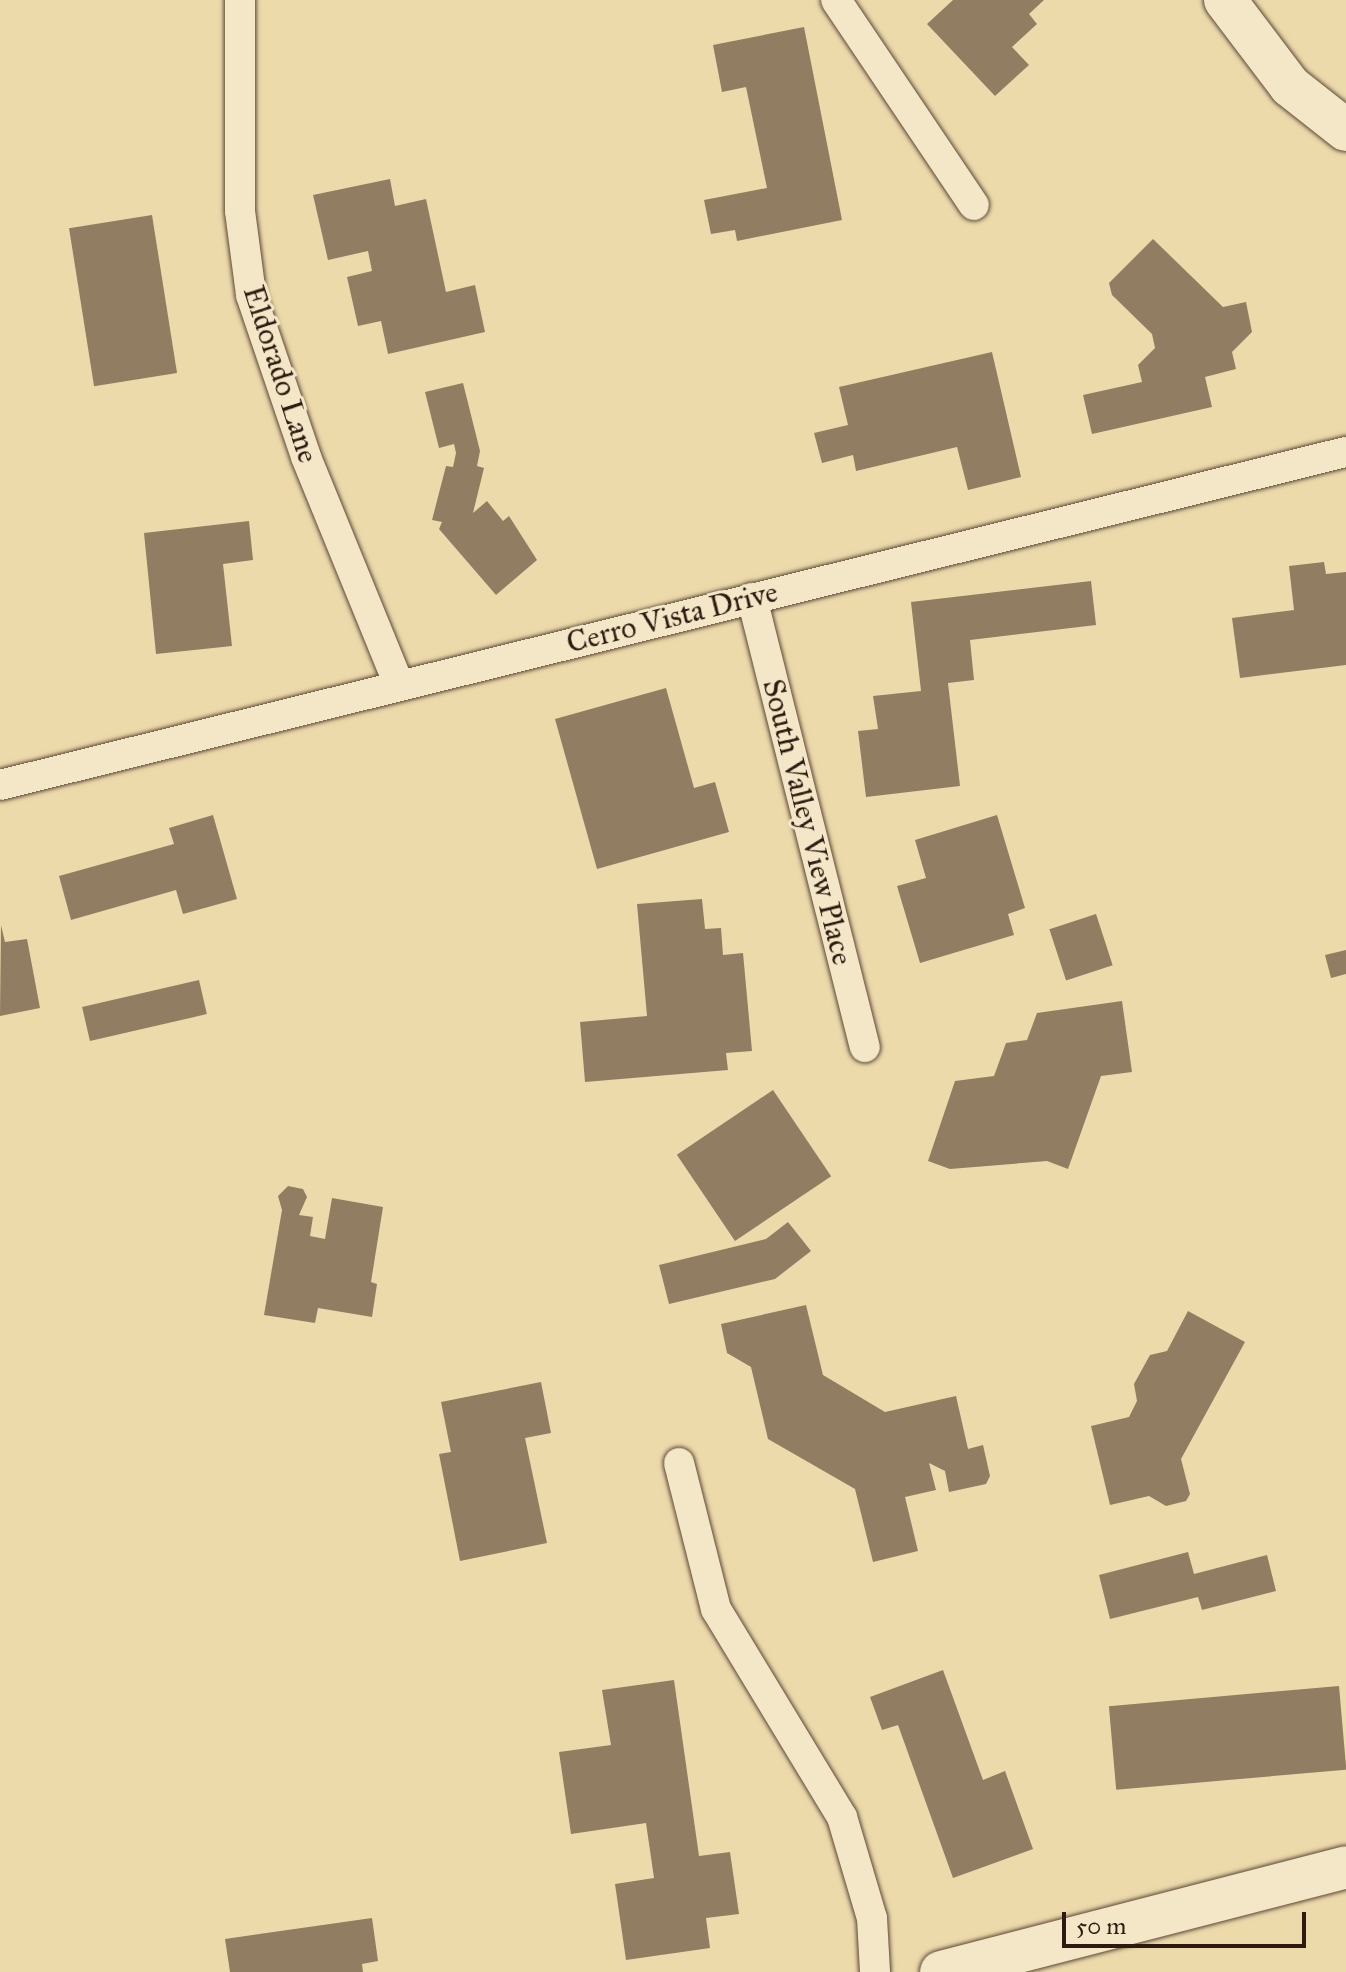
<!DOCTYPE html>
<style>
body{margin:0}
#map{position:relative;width:1346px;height:1972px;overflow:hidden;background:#eddaab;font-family:"IM FELL Great Primer",serif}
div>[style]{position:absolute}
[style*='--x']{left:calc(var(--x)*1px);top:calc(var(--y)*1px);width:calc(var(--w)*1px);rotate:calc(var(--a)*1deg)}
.building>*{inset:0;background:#917d61;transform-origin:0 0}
.roads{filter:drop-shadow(0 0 2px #5d4937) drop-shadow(0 0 2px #5d4937)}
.street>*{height:30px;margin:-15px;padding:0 15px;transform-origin:15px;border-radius:15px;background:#f3e7c8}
.secondary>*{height:42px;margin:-21px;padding:0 21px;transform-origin:21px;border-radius:21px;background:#f3e7c8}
span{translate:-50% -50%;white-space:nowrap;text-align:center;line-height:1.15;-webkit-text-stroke:6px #f3e7c8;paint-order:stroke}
.street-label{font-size:30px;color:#2d1910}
.scale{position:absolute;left:1062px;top:1912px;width:244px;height:36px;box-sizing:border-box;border:4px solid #2d1910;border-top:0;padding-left:10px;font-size:24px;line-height:28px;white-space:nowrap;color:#2d1910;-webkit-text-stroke:6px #f3e7c8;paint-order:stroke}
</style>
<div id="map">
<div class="building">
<i style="clip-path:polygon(953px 0,1044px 0,1029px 14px,1037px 24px,1012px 47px,1029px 65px,995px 96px,927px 24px)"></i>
<i style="clip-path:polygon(804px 27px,842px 220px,737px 241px,735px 230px,711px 234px,704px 200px,767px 188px,746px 87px,722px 92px,713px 45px)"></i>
<i style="clip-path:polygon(390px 179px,395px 206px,426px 199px,446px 292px,475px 285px,485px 332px,388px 354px,381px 321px,358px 326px,347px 277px,372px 271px,368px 251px,328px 260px,313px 195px)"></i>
<i style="left:152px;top:215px;width:160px;height:84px;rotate:81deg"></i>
<i style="clip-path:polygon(1153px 239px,1223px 307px,1246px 302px,1252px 332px,1232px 352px,1236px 369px,1205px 377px,1212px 407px,1092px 434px,1083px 395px,1142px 382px,1138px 365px,1155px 348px,1152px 334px,1112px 295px,1109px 283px)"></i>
<i style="clip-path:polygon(992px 352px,1021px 477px,968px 490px,957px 447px,856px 471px,853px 455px,822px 463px,814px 433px,848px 425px,839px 387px)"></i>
<i style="clip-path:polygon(463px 383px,480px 451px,477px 466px,484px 468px,473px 513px,487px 501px,503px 521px,509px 516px,537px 560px,496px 595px,439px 529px,442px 522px,432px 520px,446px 466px,453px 467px,456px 453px,454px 444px,439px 448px,425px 392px)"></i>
<i style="clip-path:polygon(249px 521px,253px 560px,223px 564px,232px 646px,156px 654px,144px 533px)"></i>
<i style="clip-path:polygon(1324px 562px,1326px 574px,1346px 572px,1346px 665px,1240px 678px,1232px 618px,1294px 610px,1289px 566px)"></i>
<i style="clip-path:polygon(1091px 581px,1096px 625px,970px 640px,974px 680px,948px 683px,960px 786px,866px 797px,858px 731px,878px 729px,873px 696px,921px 691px,911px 602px)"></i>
<i style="clip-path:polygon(666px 688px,694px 788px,715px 782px,729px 832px,597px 869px,555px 719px)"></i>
<i style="clip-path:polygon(213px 815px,237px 899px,183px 914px,176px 890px,71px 920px,59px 876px,174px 844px,169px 828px)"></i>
<i style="clip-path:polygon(997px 815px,1025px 908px,1008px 914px,1014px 935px,920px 963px,897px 886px,926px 878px,915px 840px)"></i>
<i style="clip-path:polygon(702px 899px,705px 929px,721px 928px,723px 955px,743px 953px,752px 1051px,726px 1053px,728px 1070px,585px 1082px,580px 1022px,647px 1016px,637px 904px)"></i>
<i style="left:1096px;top:914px;width:54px;height:49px;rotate:72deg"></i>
<i style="clip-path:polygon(1px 925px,5px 942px,27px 939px,40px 1008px,0 1016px)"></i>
<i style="clip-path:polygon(1346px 950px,1346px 974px,1331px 978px,1325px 955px)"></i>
<i style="left:199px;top:980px;width:35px;height:120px;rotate:77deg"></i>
<i style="clip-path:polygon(1122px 1001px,1132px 1072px,1101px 1076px,1068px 1169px,1047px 1161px,950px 1169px,928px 1161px,955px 1081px,994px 1076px,1006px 1043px,1027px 1040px,1037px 1013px)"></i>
<i style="left:773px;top:1090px;width:104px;height:116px;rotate:56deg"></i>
<i style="clip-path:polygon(288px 1186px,303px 1189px,307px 1197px,299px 1215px,313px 1217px,310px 1236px,325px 1239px,332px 1198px,383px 1207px,371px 1282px,377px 1284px,372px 1317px,318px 1308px,315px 1323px,264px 1315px,282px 1210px,278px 1196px)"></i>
<i style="clip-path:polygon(788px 1222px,811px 1251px,775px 1279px,669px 1304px,659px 1265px,766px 1239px)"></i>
<i style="clip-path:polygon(806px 1305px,823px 1375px,885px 1412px,956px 1396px,968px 1449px,983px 1445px,990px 1476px,986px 1484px,949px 1492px,945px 1471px,929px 1463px,936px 1490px,905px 1497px,918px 1551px,873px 1562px,855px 1489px,768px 1439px,751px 1367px,727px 1353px,721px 1324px)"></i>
<i style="clip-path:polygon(1188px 1311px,1245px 1342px,1181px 1459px,1190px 1494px,1186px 1501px,1166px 1506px,1149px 1496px,1110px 1505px,1091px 1426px,1129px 1417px,1137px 1401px,1134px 1384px,1150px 1355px,1167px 1351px)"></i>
<i style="clip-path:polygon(541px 1382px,551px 1433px,525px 1438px,547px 1543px,460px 1561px,439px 1454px,451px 1452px,441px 1402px)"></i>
<i style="clip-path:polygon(1188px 1552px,1194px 1574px,1267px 1555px,1276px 1591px,1202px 1610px,1198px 1597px,1110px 1619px,1099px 1575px)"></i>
<i style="clip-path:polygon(943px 1670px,983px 1780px,1005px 1771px,1033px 1849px,953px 1878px,898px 1725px,882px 1730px,870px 1697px)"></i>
<i style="clip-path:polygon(674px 1680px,699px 1856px,730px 1852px,739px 1914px,706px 1918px,710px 1948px,626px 1960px,615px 1884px,654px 1878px,646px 1823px,571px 1834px,559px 1752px,611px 1745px,602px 1690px)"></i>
<i style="left:1339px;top:1686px;width:84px;height:231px;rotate:85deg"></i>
<i style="clip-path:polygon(372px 1918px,378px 1961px,362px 1964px,363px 1972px,230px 1972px,225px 1939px)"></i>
</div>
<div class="roads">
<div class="street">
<i style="--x:240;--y:0;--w:211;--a:90"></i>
<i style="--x:240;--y:211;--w:85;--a:82.5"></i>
<i style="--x:251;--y:295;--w:171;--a:71.2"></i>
<i style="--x:306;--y:457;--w:244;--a:67.8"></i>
<i style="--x:836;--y:0;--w:247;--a:56.1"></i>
<i style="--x:752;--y:598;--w:463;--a:75.9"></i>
<i style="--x:0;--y:785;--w:1387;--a:-13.9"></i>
<i style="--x:679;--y:1463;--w:151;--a:75.8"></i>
<i style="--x:716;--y:1609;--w:243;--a:58.8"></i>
<i style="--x:842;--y:1817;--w:105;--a:73.5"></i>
<i style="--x:872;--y:1918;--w:54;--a:86.8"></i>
</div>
<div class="secondary">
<i style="--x:1225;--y:0;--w:108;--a:52.9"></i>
<i style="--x:1290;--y:86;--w:71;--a:38.2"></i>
<i style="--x:941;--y:1972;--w:418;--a:-14.5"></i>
</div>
</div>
<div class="street-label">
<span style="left:281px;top:374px;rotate:72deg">Eldorado Lane</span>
<span style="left:672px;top:617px;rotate:-14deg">Cerro Vista Drive</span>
<span style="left:808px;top:822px;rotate:76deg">South Valley View Place</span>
</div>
<div class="scale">50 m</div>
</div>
